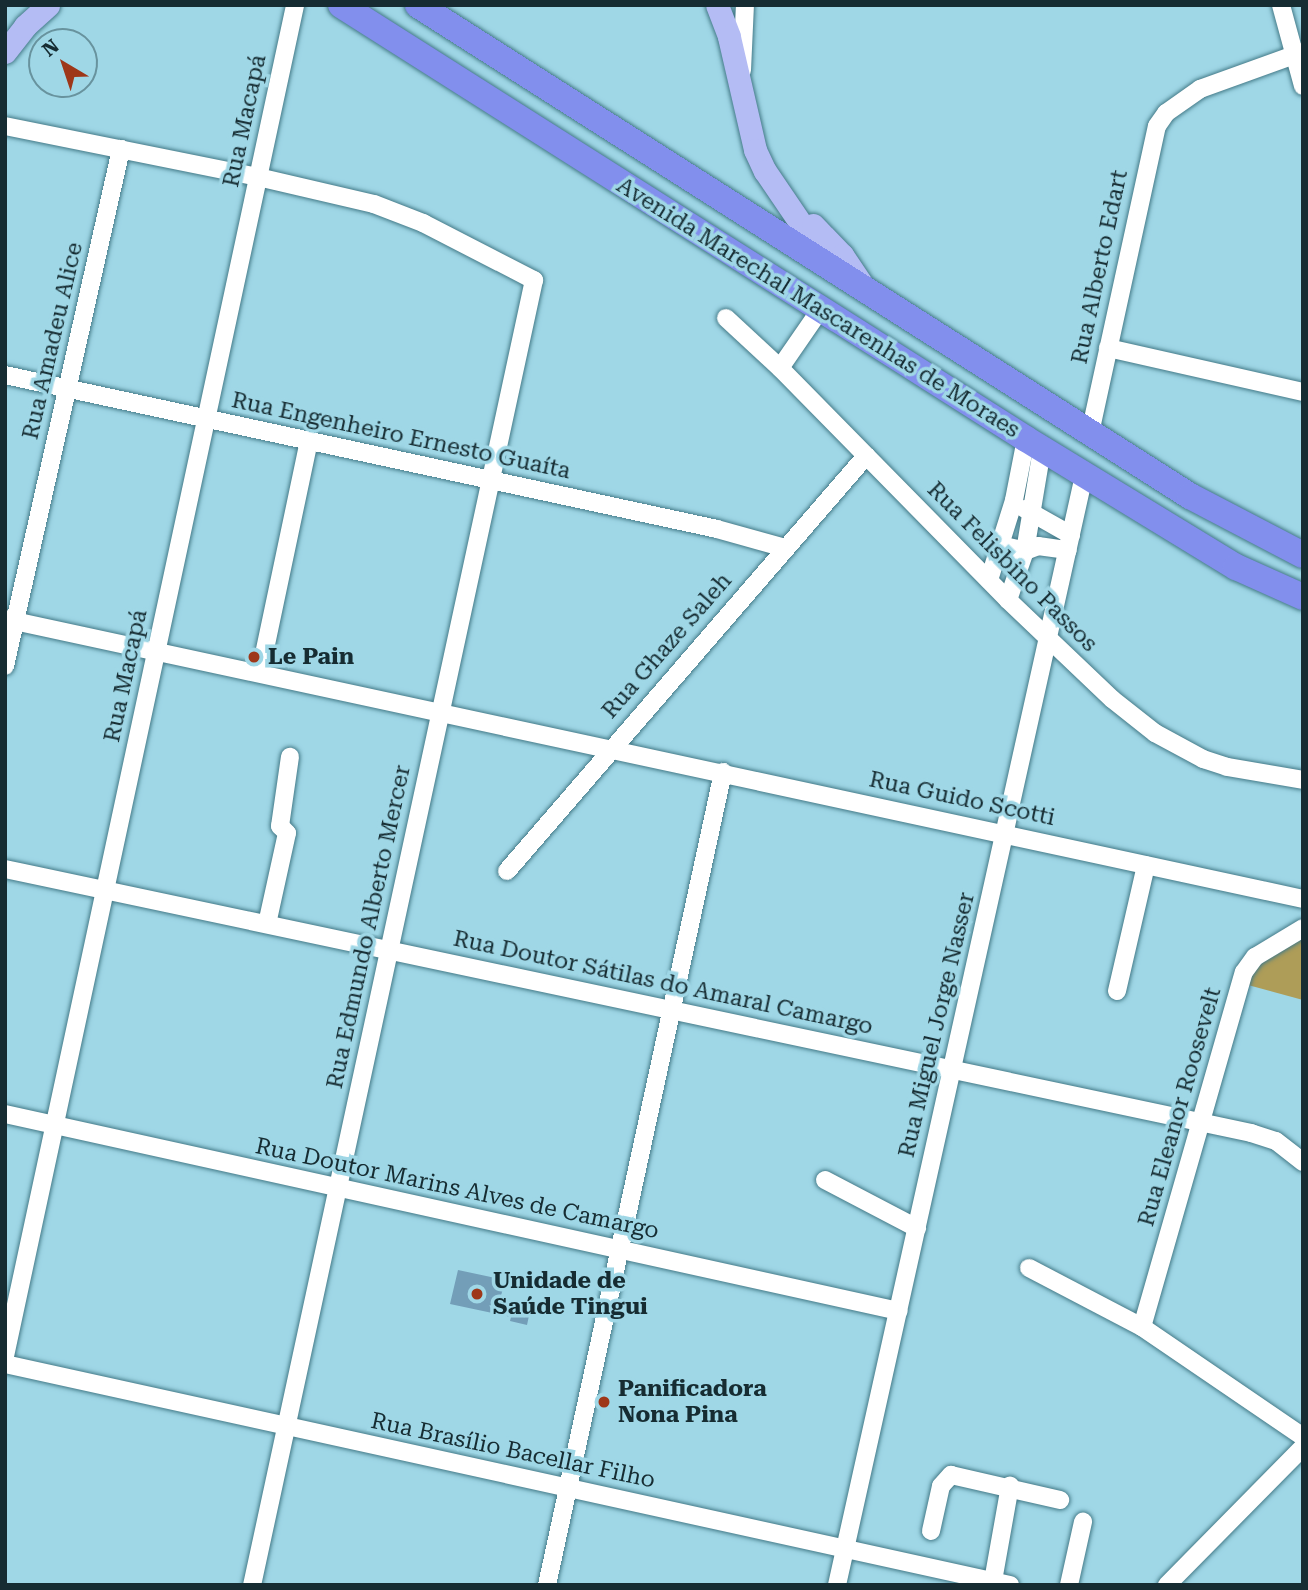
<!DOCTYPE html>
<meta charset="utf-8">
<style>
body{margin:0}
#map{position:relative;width:1308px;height:1590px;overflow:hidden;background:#9fd7e6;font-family:"Roboto Serif",serif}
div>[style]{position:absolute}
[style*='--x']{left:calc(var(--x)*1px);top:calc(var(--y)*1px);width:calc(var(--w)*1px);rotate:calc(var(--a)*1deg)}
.green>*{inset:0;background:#ae9d58}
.building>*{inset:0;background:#739eb8}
.roads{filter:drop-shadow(0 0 2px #447a88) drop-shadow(0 0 2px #447a88)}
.minor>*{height:18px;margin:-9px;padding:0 9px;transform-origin:9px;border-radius:9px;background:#fff}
.major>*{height:23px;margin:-11.5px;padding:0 11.5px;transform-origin:11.5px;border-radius:11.5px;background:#b4bcf4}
.highway>*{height:26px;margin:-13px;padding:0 13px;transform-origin:13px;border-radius:13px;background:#828fed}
.dots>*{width:19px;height:19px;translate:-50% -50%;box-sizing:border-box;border:4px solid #9fd7e6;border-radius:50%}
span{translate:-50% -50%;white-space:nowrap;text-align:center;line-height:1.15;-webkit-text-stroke:7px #9fd7e6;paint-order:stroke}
.street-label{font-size:23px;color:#162c32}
.poi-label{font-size:23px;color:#162c32;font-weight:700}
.left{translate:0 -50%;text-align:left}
.frame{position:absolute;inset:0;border:7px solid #162c32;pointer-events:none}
.north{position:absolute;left:28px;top:28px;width:70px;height:70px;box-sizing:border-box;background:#9fd7e6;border:2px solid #68939e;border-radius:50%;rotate:321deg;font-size:19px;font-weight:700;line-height:28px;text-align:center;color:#162c32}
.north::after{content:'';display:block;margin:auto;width:24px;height:32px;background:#9e3719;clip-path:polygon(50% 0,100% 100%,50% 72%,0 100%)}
</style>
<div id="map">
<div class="green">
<i style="clip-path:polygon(1303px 937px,1303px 1000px,1248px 985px,1251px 974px,1262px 961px)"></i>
</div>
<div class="building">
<i style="clip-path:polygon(458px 1270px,505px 1280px,499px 1304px,530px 1311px,527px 1325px,510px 1321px,511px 1317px,450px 1304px)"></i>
</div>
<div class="roads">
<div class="minor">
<i style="--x:1281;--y:5;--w:84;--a:74.8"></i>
<i style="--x:742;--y:70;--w:65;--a:-87.4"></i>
<i style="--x:5;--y:126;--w:258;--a:11.4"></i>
<i style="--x:258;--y:177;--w:119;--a:13.1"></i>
<i style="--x:374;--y:204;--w:53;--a:21.2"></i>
<i style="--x:423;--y:223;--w:125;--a:27.2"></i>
<i style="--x:534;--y:280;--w:1335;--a:102.19"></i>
<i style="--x:820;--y:310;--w:70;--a:124.6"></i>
<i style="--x:780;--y:368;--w:325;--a:45.5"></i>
<i style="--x:1008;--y:600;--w:144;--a:43.6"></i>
<i style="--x:1112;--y:699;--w:55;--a:38.3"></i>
<i style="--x:1155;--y:733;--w:55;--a:28.4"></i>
<i style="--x:1203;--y:759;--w:25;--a:18"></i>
<i style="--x:1227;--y:767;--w:77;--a:9.7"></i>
<i style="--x:726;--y:318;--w:74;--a:42.8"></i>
<i style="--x:1108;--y:348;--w:200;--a:12.7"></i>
<i style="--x:5;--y:375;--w:728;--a:12.2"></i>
<i style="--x:717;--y:529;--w:71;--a:15.6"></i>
<i style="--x:1090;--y:433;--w:314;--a:-77.7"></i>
<i style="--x:1157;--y:126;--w:16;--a:-55"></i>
<i style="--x:1166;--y:113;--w:42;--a:-35.2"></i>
<i style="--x:1200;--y:89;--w:109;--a:-19.8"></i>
<i style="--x:1025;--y:509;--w:53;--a:29.5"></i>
<i style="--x:1000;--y:545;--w:26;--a:13"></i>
<i style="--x:1025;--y:551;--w:103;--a:-80.5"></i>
<i style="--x:989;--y:580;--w:84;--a:-72.6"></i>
<i style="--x:1014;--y:500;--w:62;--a:-78.9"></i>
<i style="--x:1008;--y:600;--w:52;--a:-70.9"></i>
<i style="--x:1025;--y:551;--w:14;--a:-21"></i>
<i style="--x:1038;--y:546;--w:30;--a:8"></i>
<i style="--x:5;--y:619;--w:1328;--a:12.17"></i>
<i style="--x:5;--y:666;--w:530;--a:-77.35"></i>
<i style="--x:260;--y:673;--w:237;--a:-78.1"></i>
<i style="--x:5;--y:869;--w:1274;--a:11.96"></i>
<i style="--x:1251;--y:1133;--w:26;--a:18"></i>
<i style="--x:1276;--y:1141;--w:34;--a:38"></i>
<i style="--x:507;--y:871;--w:549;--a:-49.14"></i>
<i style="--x:267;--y:924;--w:93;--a:-77.6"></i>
<i style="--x:287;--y:833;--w:10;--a:-135"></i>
<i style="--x:280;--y:826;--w:70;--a:-81.8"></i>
<i style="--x:1117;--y:991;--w:129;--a:-77"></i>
<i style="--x:5;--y:1114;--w:915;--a:12.43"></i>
<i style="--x:825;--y:1180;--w:104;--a:27.6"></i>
<i style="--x:1029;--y:1268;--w:127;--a:27.6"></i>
<i style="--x:1142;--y:1327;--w:195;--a:34.3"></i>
<i style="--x:1142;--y:1327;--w:369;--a:-74"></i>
<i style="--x:1244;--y:972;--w:19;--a:-54"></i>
<i style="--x:1255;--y:957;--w:56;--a:-31.1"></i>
<i style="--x:5;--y:1356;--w:1382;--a:-77.88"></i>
<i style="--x:5;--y:1364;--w:1029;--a:12.4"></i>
<i style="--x:931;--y:1531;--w:46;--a:-77.5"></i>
<i style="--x:941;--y:1486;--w:15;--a:-48"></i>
<i style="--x:951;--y:1475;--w:112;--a:12.9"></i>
<i style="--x:993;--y:1581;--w:97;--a:-79.9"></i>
<i style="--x:547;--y:1585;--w:832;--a:-77.78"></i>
<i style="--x:837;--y:1585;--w:1137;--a:-77.45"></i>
<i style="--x:1069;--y:1585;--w:65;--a:-77.5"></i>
<i style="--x:1167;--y:1585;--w:194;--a:-45.4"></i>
</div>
<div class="major">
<i style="--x:717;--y:5;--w:34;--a:69"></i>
<i style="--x:729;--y:37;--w:116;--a:77"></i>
<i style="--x:755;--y:150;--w:23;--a:65"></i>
<i style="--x:765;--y:171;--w:114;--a:55.8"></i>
<i style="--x:5;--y:52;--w:33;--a:-52"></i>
<i style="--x:25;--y:26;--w:31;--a:-42"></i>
<i style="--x:813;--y:225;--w:42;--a:46"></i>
<i style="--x:842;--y:255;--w:40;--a:56"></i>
</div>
<div class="highway">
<i style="--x:341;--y:5;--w:811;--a:32.36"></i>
<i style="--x:1026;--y:439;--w:246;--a:31.4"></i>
<i style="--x:1236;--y:567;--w:73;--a:24.1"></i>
<i style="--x:418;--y:5;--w:915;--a:32.46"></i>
<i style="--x:1190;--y:496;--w:127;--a:27.6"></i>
</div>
</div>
<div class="dots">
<i style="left:254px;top:657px;background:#9e3719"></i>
<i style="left:477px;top:1294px;background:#9e3719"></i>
<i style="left:604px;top:1402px;background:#9e3719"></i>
</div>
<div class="street-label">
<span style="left:245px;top:121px;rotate:-78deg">Rua Macapá</span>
<span style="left:1100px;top:267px;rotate:-78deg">Rua Alberto Edart</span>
<span style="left:818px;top:308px;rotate:32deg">Avenida Marechal Mascarenhas de Moraes</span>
<span style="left:53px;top:341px;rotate:-77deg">Rua Amadeu Alice</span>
<span style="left:401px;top:436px;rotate:12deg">Rua Engenheiro Ernesto Guaíta</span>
<span style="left:1012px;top:567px;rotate:45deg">Rua Felisbino Passos</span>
<span style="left:667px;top:646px;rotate:-49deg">Rua Ghaze Saleh</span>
<span style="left:126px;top:676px;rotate:-78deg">Rua Macapá</span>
<span style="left:962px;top:799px;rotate:12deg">Rua Guido Scotti</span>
<span style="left:369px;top:927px;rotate:-78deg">Rua Edmundo Alberto Mercer</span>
<span style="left:663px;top:983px;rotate:12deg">Rua Doutor Sátilas do Amaral Camargo</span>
<span style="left:937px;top:1025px;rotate:-77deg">Rua Miguel Jorge Nasser</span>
<span style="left:1180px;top:1107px;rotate:-74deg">Rua Eleanor Roosevelt</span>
<span style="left:457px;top:1189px;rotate:12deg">Rua Doutor Marins Alves de Camargo</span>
<span style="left:513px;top:1451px;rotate:12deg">Rua Brasílio Bacellar Filho</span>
</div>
<div class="poi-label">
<span class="left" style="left:268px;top:657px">Le Pain</span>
<span class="left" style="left:493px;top:1294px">Unidade de<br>Saúde Tingui</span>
<span class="left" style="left:618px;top:1402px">Panificadora<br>Nona Pina</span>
</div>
<div class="frame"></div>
<div class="north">N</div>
</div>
